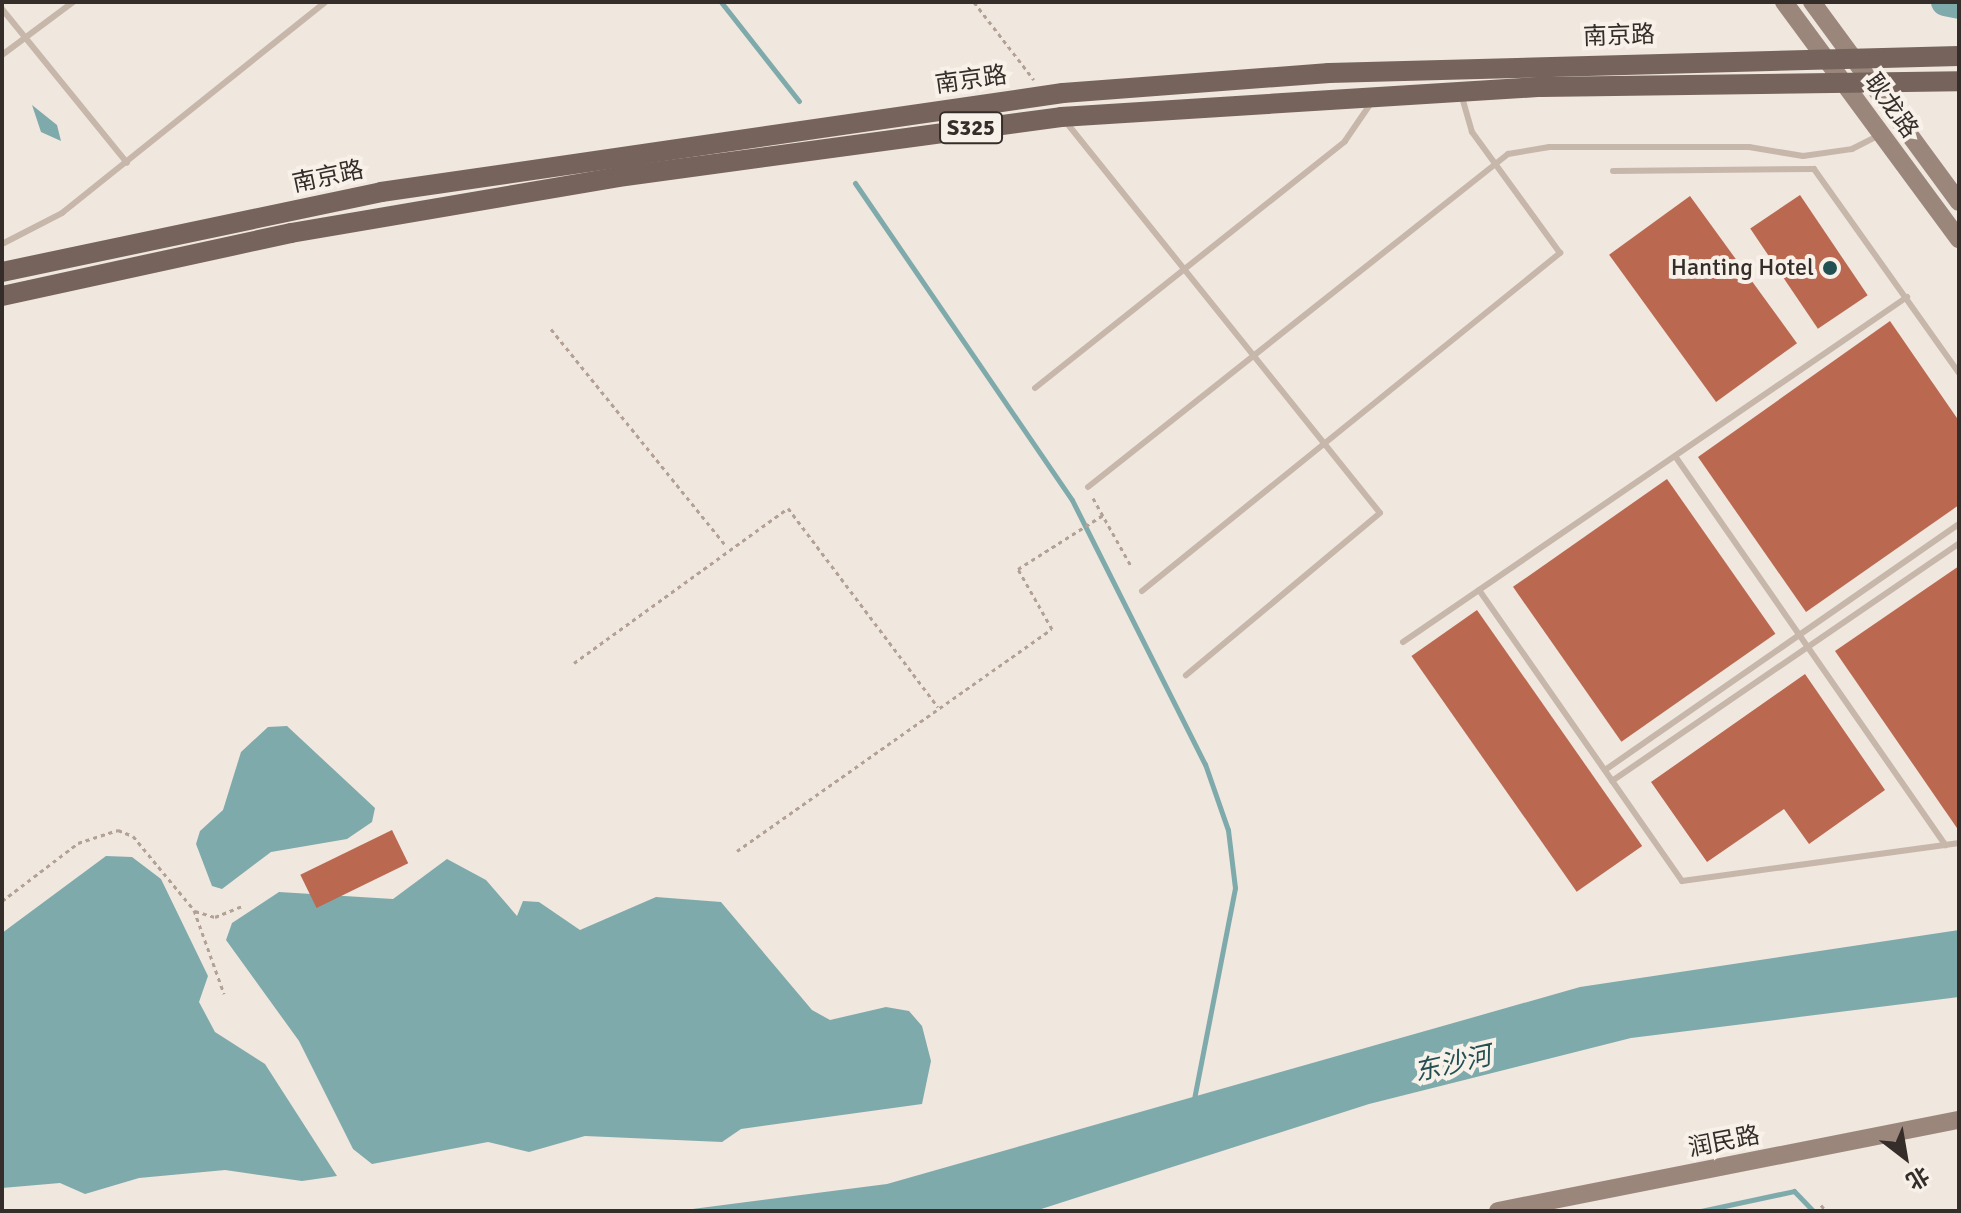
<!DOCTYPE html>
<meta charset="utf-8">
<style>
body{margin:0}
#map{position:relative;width:1961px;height:1213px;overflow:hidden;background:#f0e7de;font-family:Signika,"Noto Sans SC",sans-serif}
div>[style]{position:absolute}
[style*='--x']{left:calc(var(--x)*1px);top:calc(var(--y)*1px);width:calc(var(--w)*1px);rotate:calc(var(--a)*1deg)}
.water>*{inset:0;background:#7faaab}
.stream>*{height:5px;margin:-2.5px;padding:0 2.5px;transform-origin:2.5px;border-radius:2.5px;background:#7faaab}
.river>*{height:28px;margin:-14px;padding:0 14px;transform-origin:14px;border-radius:14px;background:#7faaab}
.building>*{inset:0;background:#bb6851;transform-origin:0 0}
.path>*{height:3px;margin-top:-1.5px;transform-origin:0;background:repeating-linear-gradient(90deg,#b3a195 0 4px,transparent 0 8px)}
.lane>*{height:6px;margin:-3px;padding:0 3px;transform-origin:3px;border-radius:3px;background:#c7b7ab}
.secondary>*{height:18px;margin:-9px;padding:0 9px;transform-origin:9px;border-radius:9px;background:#9b867c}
.primary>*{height:20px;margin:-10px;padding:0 10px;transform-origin:10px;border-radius:10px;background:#76645c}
.dots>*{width:22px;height:22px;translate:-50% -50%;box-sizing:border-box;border:4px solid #f8f1ea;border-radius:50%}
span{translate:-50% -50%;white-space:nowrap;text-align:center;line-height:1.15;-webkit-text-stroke:8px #f8f1ea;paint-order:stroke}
.shield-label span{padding:2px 6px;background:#f8f1ea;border:2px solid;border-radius:6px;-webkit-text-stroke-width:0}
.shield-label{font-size:22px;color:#352d29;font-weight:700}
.street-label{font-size:24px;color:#352d29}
.poi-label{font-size:24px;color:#352d29}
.right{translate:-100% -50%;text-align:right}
.water-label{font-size:26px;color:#235153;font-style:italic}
.frame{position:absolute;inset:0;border:4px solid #352d29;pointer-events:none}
.north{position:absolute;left:1865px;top:1117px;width:80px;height:80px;-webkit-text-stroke:6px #f8f1ea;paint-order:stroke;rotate:149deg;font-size:22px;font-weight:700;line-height:32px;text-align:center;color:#352d29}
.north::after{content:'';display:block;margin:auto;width:28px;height:36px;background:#352d29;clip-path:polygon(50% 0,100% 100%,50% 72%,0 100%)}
</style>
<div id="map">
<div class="water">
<i style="clip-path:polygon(32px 105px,57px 125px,61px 141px,41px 132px)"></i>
<i style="clip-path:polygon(287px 726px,375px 808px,372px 822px,347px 839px,271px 852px,222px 889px,212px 886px,196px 844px,200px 831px,223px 810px,241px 752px,268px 727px)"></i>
<i style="clip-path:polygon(106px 856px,132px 857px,161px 879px,208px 976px,199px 1002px,215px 1032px,265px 1064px,337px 1176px,302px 1181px,225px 1170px,139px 1178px,85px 1194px,60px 1183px,2px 1188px,2px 933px)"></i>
<i style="clip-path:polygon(447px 859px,486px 880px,517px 916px,523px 901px,539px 902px,580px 930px,656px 897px,721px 902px,812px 1010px,830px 1020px,886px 1007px,909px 1011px,922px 1026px,931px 1061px,922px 1104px,741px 1129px,722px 1142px,585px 1136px,529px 1152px,488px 1142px,372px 1164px,353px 1149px,299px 1041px,226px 940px,232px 923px,279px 892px,393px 899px)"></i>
<i style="clip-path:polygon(1959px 930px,1959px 997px,1631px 1038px,1369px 1104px,1035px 1211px,677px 1211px,887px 1184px,1580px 987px)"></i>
</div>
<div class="stream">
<i style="--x:721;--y:2;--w:126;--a:51.8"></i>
<i style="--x:855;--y:183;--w:384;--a:55.6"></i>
<i style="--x:1072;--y:500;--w:296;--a:63.3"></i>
<i style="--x:1205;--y:764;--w:70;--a:70.8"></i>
<i style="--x:1228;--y:830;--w:58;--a:83.1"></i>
<i style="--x:1235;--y:888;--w:221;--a:101"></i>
<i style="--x:1701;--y:1211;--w:95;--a:-12.1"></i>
<i style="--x:1794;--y:1191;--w:28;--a:46"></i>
</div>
<div class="river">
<i style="--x:1945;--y:2;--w:14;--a:12"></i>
</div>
<div class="building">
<i style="left:1800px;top:195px;width:121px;height:60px;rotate:56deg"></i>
<i style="left:1690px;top:196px;width:182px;height:100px;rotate:54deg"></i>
<i style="clip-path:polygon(1890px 321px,1959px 421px,1959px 505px,1806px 612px,1698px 457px)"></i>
<i style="left:1667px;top:479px;width:189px;height:188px;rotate:55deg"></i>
<i style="clip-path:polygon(1959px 566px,1959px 831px,1835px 651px)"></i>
<i style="left:1477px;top:610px;width:288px;height:80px;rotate:55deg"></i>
<i style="clip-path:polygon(1805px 674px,1885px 790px,1809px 844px,1784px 809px,1707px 862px,1651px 782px)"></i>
<i style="left:392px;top:830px;width:37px;height:102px;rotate:64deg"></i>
</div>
<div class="path">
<i style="--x:974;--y:2;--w:98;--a:52.4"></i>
<i style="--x:551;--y:329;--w:280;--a:51.1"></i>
<i style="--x:1093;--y:498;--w:78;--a:60.8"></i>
<i style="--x:574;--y:663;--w:264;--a:-35.9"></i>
<i style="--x:788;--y:508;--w:249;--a:53"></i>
<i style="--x:737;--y:851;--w:385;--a:-35.2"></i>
<i style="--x:1052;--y:629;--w:69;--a:-119.5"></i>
<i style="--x:1018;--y:569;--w:101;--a:-32.4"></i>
<i style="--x:2;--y:901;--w:96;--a:-37.3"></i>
<i style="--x:78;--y:843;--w:42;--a:-18"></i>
<i style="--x:118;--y:830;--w:16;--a:22"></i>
<i style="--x:133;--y:836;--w:96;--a:50.5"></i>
<i style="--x:194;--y:910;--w:89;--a:70.3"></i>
<i style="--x:195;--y:911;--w:21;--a:17"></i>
<i style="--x:215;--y:917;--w:31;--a:-22"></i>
<i style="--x:1821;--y:1205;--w:8;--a:50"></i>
</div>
<div class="lane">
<i style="--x:2;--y:9;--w:198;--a:50.9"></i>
<i style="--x:2;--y:55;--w:89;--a:-36.7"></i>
<i style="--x:1066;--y:122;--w:501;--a:51.23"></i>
<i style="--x:1380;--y:513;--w:253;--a:140.1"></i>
<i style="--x:1613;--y:171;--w:201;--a:-0.6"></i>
<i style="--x:1814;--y:169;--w:250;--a:54.6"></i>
<i style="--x:2;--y:244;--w:68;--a:-27.3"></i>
<i style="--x:62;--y:213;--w:337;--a:-38.7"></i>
<i style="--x:1035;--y:388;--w:396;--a:-38.5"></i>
<i style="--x:1345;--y:141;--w:46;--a:-55.6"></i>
<i style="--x:1675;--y:456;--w:474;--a:55.2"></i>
<i style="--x:1088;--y:487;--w:536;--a:-38.41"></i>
<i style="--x:1508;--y:154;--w:42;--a:-9.7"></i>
<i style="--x:1549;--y:147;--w:200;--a:0"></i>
<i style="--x:1749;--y:147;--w:55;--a:9.5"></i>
<i style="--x:1803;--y:156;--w:49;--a:-8.1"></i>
<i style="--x:1852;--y:149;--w:29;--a:-27"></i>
<i style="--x:1479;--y:590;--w:355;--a:55.1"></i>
<i style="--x:1682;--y:881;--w:280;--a:-7.8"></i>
<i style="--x:1142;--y:591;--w:538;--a:-38.96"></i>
<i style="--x:1560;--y:253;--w:150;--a:-126"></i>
<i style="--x:1472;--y:132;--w:40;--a:-106"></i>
<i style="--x:1403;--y:642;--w:611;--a:-34.39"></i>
<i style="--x:1605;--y:770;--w:431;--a:-34.8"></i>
<i style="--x:1612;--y:781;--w:421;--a:-34.4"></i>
</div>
<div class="secondary">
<i style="--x:1784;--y:2;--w:295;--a:53.6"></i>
<i style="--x:1812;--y:2;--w:248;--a:53.7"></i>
<i style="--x:1498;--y:1211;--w:470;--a:-11.2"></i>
</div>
<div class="primary">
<i style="--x:2;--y:272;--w:387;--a:-11.9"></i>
<i style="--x:381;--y:192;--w:689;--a:-8.26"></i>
<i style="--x:1063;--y:93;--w:267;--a:-4.3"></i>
<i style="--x:1329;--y:73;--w:630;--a:-1.55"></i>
<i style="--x:2;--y:296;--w:296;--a:-12.3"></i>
<i style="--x:291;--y:233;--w:332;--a:-9.7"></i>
<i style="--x:618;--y:177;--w:447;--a:-7.7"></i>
<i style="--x:1061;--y:117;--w:481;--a:-3.6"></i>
<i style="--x:1541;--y:87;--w:418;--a:-0.8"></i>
</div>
<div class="dots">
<i style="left:1830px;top:268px;background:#235153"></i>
</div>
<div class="shield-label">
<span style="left:971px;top:128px">S325</span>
</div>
<div class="street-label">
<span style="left:1619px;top:36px;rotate:-2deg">南京路</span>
<span style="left:971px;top:80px;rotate:-8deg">南京路</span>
<span style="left:1891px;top:106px;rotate:54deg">耿龙路</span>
<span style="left:328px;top:177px;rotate:-12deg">南京路</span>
<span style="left:1724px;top:1142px;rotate:-11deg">润民路</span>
</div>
<div class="poi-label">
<span class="right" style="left:1814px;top:268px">Hanting Hotel</span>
</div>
<div class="water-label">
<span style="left:1453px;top:1065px;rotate:-13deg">东沙河</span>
</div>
<div class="frame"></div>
<div class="north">北</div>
</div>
